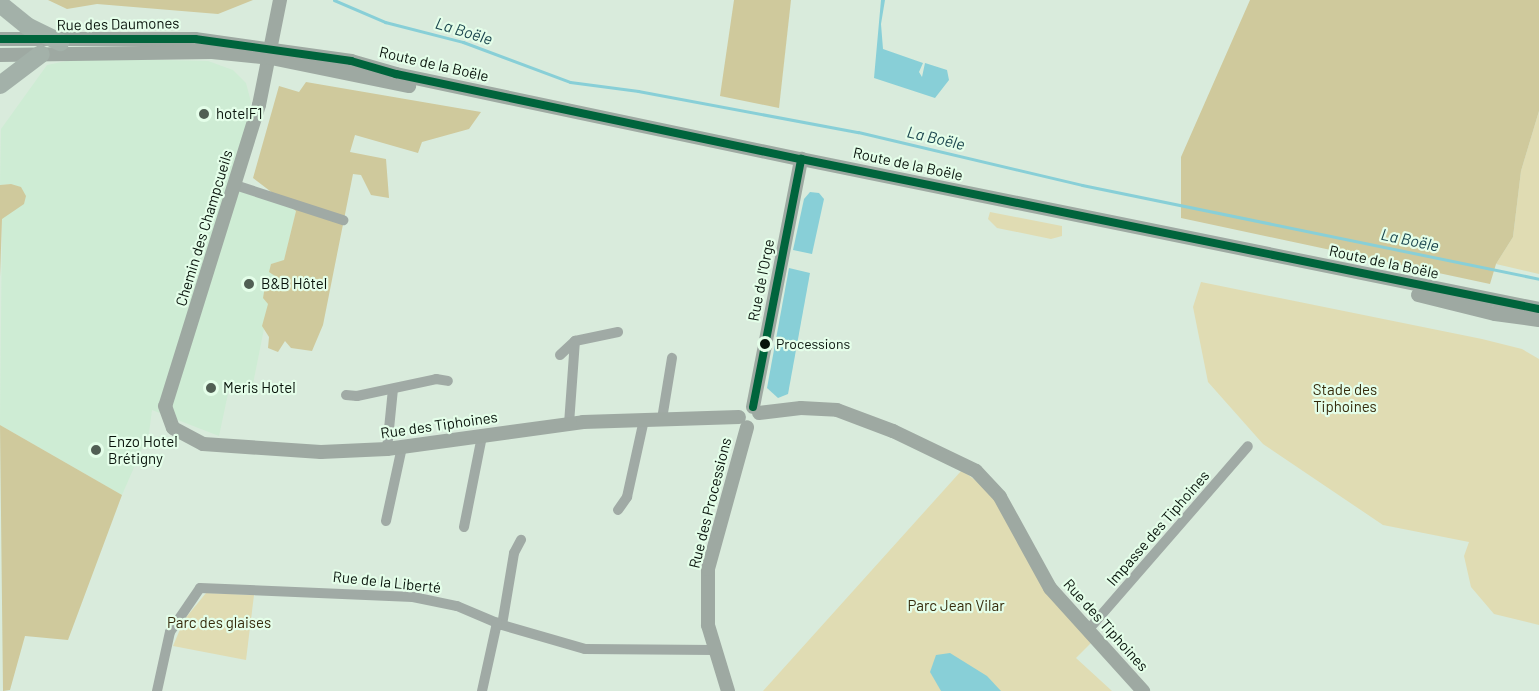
<!DOCTYPE html>
<meta charset="utf-8">
<style>
body{margin:0}
#map{position:relative;width:1539px;height:691px;overflow:hidden;background:#d9ebdc;font-family:Barlow,sans-serif}
div>[style]{position:absolute}
[style*='--x']{left:calc(var(--x)*1px);top:calc(var(--y)*1px);width:calc(var(--w)*1px);rotate:calc(var(--a)*1deg)}
.built>*{inset:0;background:#ceecd4}
.green>*{inset:0;background:#e0dcb3}
.forest>*{inset:0;background:#cfc99c}
.water>*{inset:0;background:#88cfd7}
.stream>*{height:3px;margin:-1.5px;padding:0 1.5px;transform-origin:1.5px;border-radius:1.5px;background:#88cfd7}
.street>*{height:10px;margin:-5px;padding:0 5px;transform-origin:5px;border-radius:5px;background:#a0aaa5}
.secondary>*{height:14px;margin:-7px;padding:0 7px;transform-origin:7px;border-radius:7px;background:#9ea9a2}
.highway>*{height:18px;margin:-9px;padding:0 9px;transform-origin:9px;border-radius:9px;background:#a3b1a9}
.bus-1>*{height:8px;margin:-4px;padding:0 4px;transform-origin:4px;border-radius:4px;background:#00643c}
.dots>*{width:16px;height:16px;translate:-50% -50%;box-sizing:border-box;border:3px solid #e4fee9;border-radius:50%}
span{translate:-50% -50%;white-space:nowrap;text-align:center;line-height:1.15;-webkit-text-stroke:4.5px #e4fee9;paint-order:stroke}
.bus-label{font-size:14px;color:#08130b}
.left{translate:0 -50%;text-align:left}
.street-label{font-size:15px;color:#08130b}
.poi-label{font-size:15px;color:#08130b}
.park-label{font-size:15px;color:#362b0c}
.water-label{font-size:16px;color:#1b464e;font-style:italic}
</style>
<div id="map">
<div class="built">
<i style="clip-path:polygon(81px 58px,208px 61px,233px 70px,246px 83px,251px 102px,235px 185px,293px 206px,296px 211px,284px 261px,271px 264px,270px 272px,278px 278px,274px 285px,266px 286px,269px 304px,251px 394px,229px 389px,219px 436px,152px 410px,149px 433px,122px 495px,0 425px,2px 219px,11px 184px,0 185px,1px 129px,47px 65px)"></i>
</div>
<div class="green">
<i style="clip-path:polygon(1539px 111px,1539px 274px,1496px 264px,1513px 237px,1521px 171px)"></i>
<i style="clip-path:polygon(990px 212px,1062px 226px,1062px 236px,1051px 239px,997px 228px,988px 219px)"></i>
<i style="clip-path:polygon(1201px 282px,1482px 339px,1522px 349px,1539px 359px,1539px 625px,1494px 614px,1471px 587px,1464px 556px,1469px 542px,1383px 525px,1263px 444px,1208px 382px,1193px 307px)"></i>
<i style="clip-path:polygon(962px 470px,989px 491px,1093px 641px,1076px 658px,1112px 691px,763px 691px)"></i>
<i style="clip-path:polygon(206px 593px,254px 595px,246px 660px,173px 646px,184px 620px)"></i>
</div>
<div class="forest">
<i style="clip-path:polygon(48px 0,253px 0,218px 14px,97px 4px,67px 9px)"></i>
<i style="clip-path:polygon(734px 0,791px 0,779px 108px,720px 96px)"></i>
<i style="clip-path:polygon(1250px 0,1539px 0,1539px 111px,1521px 171px,1513px 237px,1496px 264px,1490px 284px,1181px 218px,1181px 157px)"></i>
<i style="clip-path:polygon(306px 82px,481px 112px,469px 129px,422px 142px,418px 153px,355px 135px,350px 152px,386px 159px,389px 198px,371px 195px,361px 175px,353px 174px,323px 325px,312px 351px,291px 348px,285px 341px,278px 352px,268px 348px,269px 337px,262px 326px,268px 304px,263px 298px,265px 286px,274px 285px,278px 278px,269px 272px,271px 264px,284px 260px,296px 211px,253px 178px,279px 86px,299px 92px)"></i>
<i style="clip-path:polygon(11px 184px,21px 187px,26px 196px,24px 204px,2px 219px,0 277px,0 185px)"></i>
<i style="clip-path:polygon(0 425px,122px 495px,68px 640px,25px 636px,10px 690px,3px 691px)"></i>
</div>
<div class="water">
<i style="clip-path:polygon(881px 0,885px 0,881px 24px,883px 49px,923px 63px,919px 72px,922px 77px,925px 63px,947px 70px,949px 80px,935px 98px,874px 78px)"></i>
<i style="clip-path:polygon(810px 192px,819px 193px,824px 199px,812px 254px,793px 250px,804px 199px)"></i>
<i style="clip-path:polygon(789px 268px,810px 273px,788px 394px,778px 398px,767px 388px)"></i>
<i style="clip-path:polygon(950px 653px,987px 676px,1001px 691px,941px 691px,930px 672px,936px 655px)"></i>
</div>
<div class="stream">
<i style="--x:334;--y:0;--w:56;--a:23.3"></i>
<i style="--x:385;--y:22;--w:81;--a:14.4"></i>
<i style="--x:463;--y:42;--w:114;--a:20.5"></i>
<i style="--x:570;--y:82;--w:69;--a:7.5"></i>
<i style="--x:638;--y:91;--w:224;--a:10.6"></i>
<i style="--x:858;--y:132;--w:230;--a:13.3"></i>
<i style="--x:1082;--y:185;--w:467;--a:11.6"></i>
</div>
<div class="street">
<i style="--x:235;--y:185;--w:114;--a:18"></i>
<i style="--x:560;--y:355;--w:21;--a:-43"></i>
<i style="--x:346;--y:395;--w:11;--a:5"></i>
<i style="--x:357;--y:396;--w:81;--a:-12.1"></i>
<i style="--x:436;--y:379;--w:12;--a:9"></i>
<i style="--x:662;--y:419;--w:62;--a:-80.7"></i>
<i style="--x:569;--y:424;--w:83;--a:-85.9"></i>
<i style="--x:575;--y:341;--w:44;--a:-11.8"></i>
<i style="--x:387;--y:449;--w:60;--a:-84.3"></i>
<i style="--x:618;--y:510;--w:16;--a:-55"></i>
<i style="--x:627;--y:497;--w:79;--a:-77.6"></i>
<i style="--x:386;--y:521;--w:76;--a:-77.8"></i>
<i style="--x:464;--y:527;--w:93;--a:-78.8"></i>
<i style="--x:502;--y:625;--w:73;--a:-80.5"></i>
<i style="--x:514;--y:553;--w:15;--a:-62"></i>
<i style="--x:1089;--y:629;--w:242;--a:-49"></i>
<i style="--x:157;--y:691;--w:60;--a:-77.6"></i>
<i style="--x:170;--y:632;--w:53;--a:-55.7"></i>
<i style="--x:200;--y:588;--w:213;--a:2.4"></i>
<i style="--x:413;--y:597;--w:45;--a:11.6"></i>
<i style="--x:457;--y:606;--w:49;--a:22.9"></i>
<i style="--x:502;--y:625;--w:86;--a:16.1"></i>
<i style="--x:585;--y:649;--w:129;--a:0.4"></i>
<i style="--x:482;--y:691;--w:70;--a:-77.6"></i>
</div>
<div class="secondary">
<i style="--x:280;--y:0;--w:107;--a:101.3"></i>
<i style="--x:259;--y:105;--w:315;--a:107.3"></i>
<i style="--x:165;--y:406;--w:23;--a:70"></i>
<i style="--x:173;--y:428;--w:34;--a:28"></i>
<i style="--x:203;--y:444;--w:118;--a:3.9"></i>
<i style="--x:321;--y:452;--w:66;--a:-2.6"></i>
<i style="--x:387;--y:449;--w:198;--a:-7.8"></i>
<i style="--x:583;--y:422;--w:156;--a:-1.8"></i>
<i style="--x:0;--y:39;--w:195;--a:0"></i>
<i style="--x:195;--y:39;--w:158;--a:8"></i>
<i style="--x:351;--y:61;--w:47;--a:16.1"></i>
<i style="--x:396;--y:74;--w:414;--a:11.9"></i>
<i style="--x:801;--y:159;--w:753;--a:11.49"></i>
<i style="--x:0;--y:55;--w:212;--a:-0.8"></i>
<i style="--x:212;--y:52;--w:59;--a:5.8"></i>
<i style="--x:271;--y:58;--w:141;--a:11.5"></i>
<i style="--x:1418;--y:295;--w:79;--a:13.9"></i>
<i style="--x:1495;--y:314;--w:44;--a:7.8"></i>
<i style="--x:753;--y:407;--w:253;--a:-79"></i>
<i style="--x:759;--y:413;--w:42;--a:-6.8"></i>
<i style="--x:801;--y:408;--w:36;--a:3"></i>
<i style="--x:837;--y:410;--w:60;--a:20.6"></i>
<i style="--x:893;--y:431;--w:92;--a:25.7"></i>
<i style="--x:976;--y:471;--w:35;--a:47"></i>
<i style="--x:1000;--y:497;--w:104;--a:61.2"></i>
<i style="--x:1050;--y:588;--w:139;--a:47.9"></i>
<i style="--x:728;--y:691;--w:69;--a:-106.9"></i>
<i style="--x:708;--y:625;--w:56;--a:-90"></i>
<i style="--x:708;--y:569;--w:147;--a:-74.6"></i>
</div>
<div class="highway">
<i style="--x:0;--y:4;--w:35;--a:39"></i>
<i style="--x:27;--y:26;--w:37;--a:26"></i>
<i style="--x:0;--y:85;--w:51;--a:-37.1"></i>
</div>
<div class="bus-1">
<i style="--x:0;--y:39;--w:195;--a:0"></i>
<i style="--x:195;--y:39;--w:158;--a:8"></i>
<i style="--x:351;--y:61;--w:47;--a:16.1"></i>
<i style="--x:396;--y:74;--w:414;--a:11.9"></i>
<i style="--x:801;--y:159;--w:753;--a:11.49"></i>
<i style="--x:753;--y:407;--w:253;--a:-79"></i>
</div>
<div class="dots">
<i style="left:204px;top:114px;background:#515f54"></i>
<i style="left:249px;top:284px;background:#515f54"></i>
<i style="left:765px;top:344px;background:#08130b"></i>
<i style="left:211px;top:388px;background:#515f54"></i>
<i style="left:96px;top:450px;background:#515f54"></i>
</div>
<div class="bus-label">
<span class="left" style="left:776px;top:344px">Processions</span>
</div>
<div class="street-label">
<span style="left:118px;top:24px;rotate:-1deg">Rue des Daumones</span>
<span style="left:434px;top:64px;rotate:13deg">Route de la Boële</span>
<span style="left:908px;top:164px;rotate:12deg">Route de la Boële</span>
<span style="left:204px;top:228px;rotate:-73deg">Chemin des Champcueils</span>
<span style="left:1384px;top:262px;rotate:12deg">Route de la Boële</span>
<span style="left:761px;top:280px;rotate:-79deg">Rue de l'Orge</span>
<span style="left:439px;top:425px;rotate:-8deg">Rue des Tiphoines</span>
<span style="left:710px;top:503px;rotate:-76deg">Rue des Processions</span>
<span style="left:1158px;top:528px;rotate:-49deg">Impasse des Tiphoines</span>
<span style="left:387px;top:582px;rotate:6deg">Rue de la Liberté</span>
<span style="left:1106px;top:625px;rotate:48deg">Rue des Tiphoines</span>
</div>
<div class="poi-label">
<span class="left" style="left:216px;top:114px">hotelF1</span>
<span class="left" style="left:261px;top:284px">B&amp;B Hôtel</span>
<span class="left" style="left:223px;top:388px">Meris Hotel</span>
<span class="left" style="left:108px;top:450px">Enzo Hotel<br>Brétigny</span>
</div>
<div class="park-label">
<span style="left:1345px;top:398px">Stade des<br>Tiphoines</span>
<span style="left:956px;top:606px">Parc Jean Vilar</span>
<span style="left:219px;top:623px">Parc des glaises</span>
</div>
<div class="water-label">
<span style="left:464px;top:31px;rotate:17deg">La Boële</span>
<span style="left:936px;top:138px;rotate:13deg">La Boële</span>
<span style="left:1410px;top:240px;rotate:12deg">La Boële</span>
</div>
</div>
